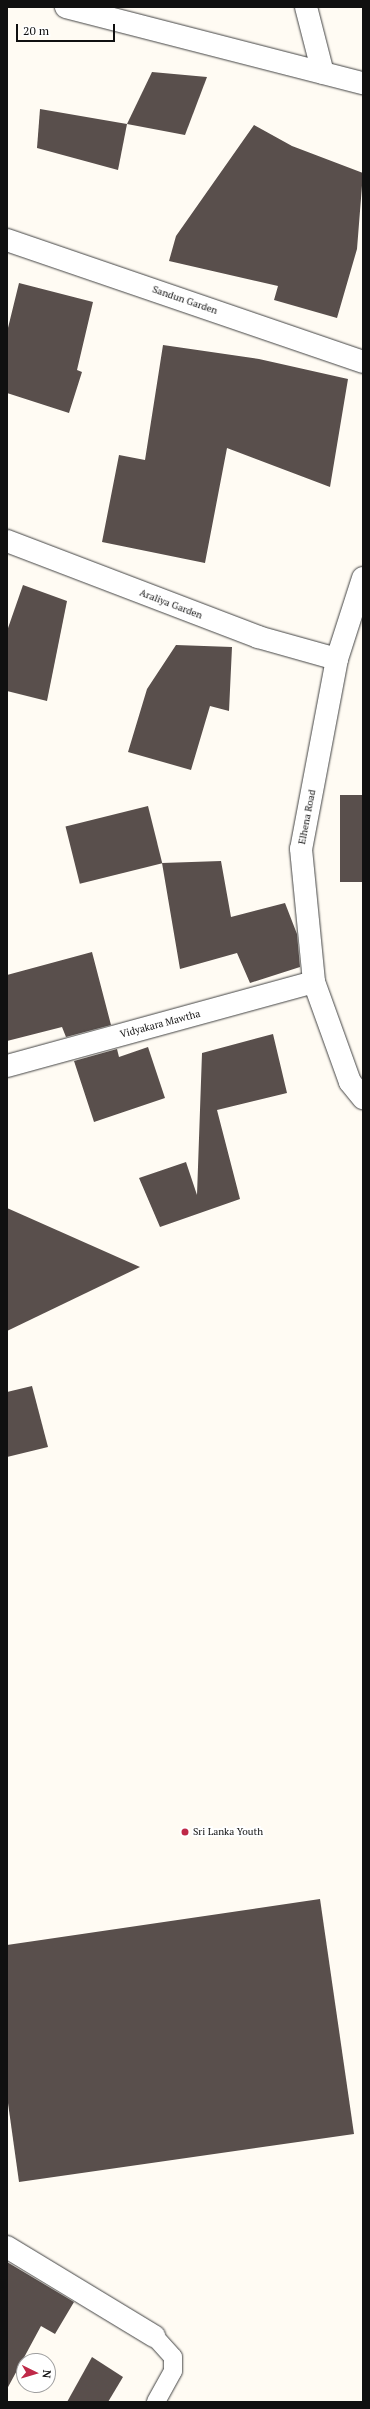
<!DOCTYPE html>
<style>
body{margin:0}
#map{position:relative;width:370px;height:2409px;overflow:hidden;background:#fffbf3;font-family:"PT Serif",serif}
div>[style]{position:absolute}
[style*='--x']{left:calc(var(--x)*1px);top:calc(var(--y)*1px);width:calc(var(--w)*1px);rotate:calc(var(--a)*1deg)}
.building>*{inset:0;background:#594f4c;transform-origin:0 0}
.roads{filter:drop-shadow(0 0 1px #434343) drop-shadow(0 0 1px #434343)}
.lane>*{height:18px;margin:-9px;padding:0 9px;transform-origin:9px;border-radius:9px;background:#fff}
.street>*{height:22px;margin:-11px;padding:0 11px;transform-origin:11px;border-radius:11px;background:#fff}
.dots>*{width:11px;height:11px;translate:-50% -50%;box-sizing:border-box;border:2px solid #fff;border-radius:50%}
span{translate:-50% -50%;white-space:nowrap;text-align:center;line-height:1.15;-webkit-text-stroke:4px #fff;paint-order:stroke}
.street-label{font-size:10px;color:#101010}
.poi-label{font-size:10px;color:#101010}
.left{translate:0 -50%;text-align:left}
.frame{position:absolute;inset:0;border:8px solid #101010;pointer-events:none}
.north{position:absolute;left:16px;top:2353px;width:40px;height:40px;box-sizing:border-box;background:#fff;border:1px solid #9f9f9f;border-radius:50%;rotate:95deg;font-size:11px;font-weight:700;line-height:16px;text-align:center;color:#101010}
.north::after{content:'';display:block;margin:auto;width:14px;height:18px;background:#bf2948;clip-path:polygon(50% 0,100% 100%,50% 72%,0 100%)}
.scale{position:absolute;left:16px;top:24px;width:99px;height:18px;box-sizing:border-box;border:2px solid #101010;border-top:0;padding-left:5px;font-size:12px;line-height:14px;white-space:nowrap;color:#101010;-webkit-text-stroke:3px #fff;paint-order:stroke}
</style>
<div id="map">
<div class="building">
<i style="clip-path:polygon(152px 72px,207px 77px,185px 135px,127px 124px)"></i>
<i style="clip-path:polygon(40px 109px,127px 124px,118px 170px,37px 148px)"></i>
<i style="clip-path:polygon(254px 125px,292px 146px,363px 173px,357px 249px,337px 318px,274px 300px,278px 286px,169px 261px,176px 236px)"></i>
<i style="clip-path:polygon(19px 283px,93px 302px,77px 370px,82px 372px,69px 413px,7px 393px,7px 332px)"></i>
<i style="clip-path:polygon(163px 345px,259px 359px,348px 379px,330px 487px,227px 448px,205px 563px,102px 542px,119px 455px,145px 460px)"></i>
<i style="clip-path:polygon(23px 585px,67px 601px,47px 701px,7px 691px,7px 631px)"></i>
<i style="clip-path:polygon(176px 645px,232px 647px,229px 711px,210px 706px,191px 770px,128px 752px,147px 689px)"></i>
<i style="left:340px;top:795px;width:23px;height:87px"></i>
<i style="left:148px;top:806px;width:59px;height:85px;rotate:76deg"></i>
<i style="clip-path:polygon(221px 861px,231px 917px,285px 903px,297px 934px,300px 967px,250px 983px,237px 953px,180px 969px,162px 863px)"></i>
<i style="clip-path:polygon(92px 952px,111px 1025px,66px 1037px,62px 1027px,7px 1041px,7px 975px)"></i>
<i style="clip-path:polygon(273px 1034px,287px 1093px,217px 1110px,240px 1199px,160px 1227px,139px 1178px,186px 1162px,197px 1195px,202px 1053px)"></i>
<i style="clip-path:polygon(148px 1047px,165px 1098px,94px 1122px,74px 1061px,117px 1049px,119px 1057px)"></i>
<i style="clip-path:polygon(7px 1208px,140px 1267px,7px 1331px)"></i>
<i style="clip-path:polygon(32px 1386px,48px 1447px,7px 1457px,7px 1392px)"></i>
<i style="clip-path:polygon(320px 1899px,354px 2134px,19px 2182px,7px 2096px,7px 1945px)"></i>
<i style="clip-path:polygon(7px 2262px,74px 2302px,55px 2334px,41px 2326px,7px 2389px)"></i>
<i style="clip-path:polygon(92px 2357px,123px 2377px,108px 2402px,67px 2402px)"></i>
</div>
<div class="roads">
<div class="lane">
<i style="--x:154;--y:2336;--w:28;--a:48"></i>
<i style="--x:173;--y:2357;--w:14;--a:90"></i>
<i style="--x:173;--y:2371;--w:35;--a:119"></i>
</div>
<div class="street">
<i style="--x:66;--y:7;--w:307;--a:14.4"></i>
<i style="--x:306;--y:7;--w:68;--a:75.6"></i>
<i style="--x:7;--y:240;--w:376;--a:18.9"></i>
<i style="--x:7;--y:541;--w:269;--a:20.9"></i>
<i style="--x:258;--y:637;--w:82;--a:15.6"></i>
<i style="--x:363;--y:578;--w:85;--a:107.8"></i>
<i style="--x:337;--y:659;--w:193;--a:100.7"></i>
<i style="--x:301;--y:849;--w:134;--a:84.4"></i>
<i style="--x:314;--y:982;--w:106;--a:70.2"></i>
<i style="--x:350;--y:1082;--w:21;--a:51"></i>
<i style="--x:7;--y:1066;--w:318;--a:-15.3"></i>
<i style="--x:7;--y:2247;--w:172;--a:31.2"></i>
</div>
</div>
<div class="dots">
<i style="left:185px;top:1832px;background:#bf2948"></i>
</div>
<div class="street-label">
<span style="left:185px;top:300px;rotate:19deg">Sandun Garden</span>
<span style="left:171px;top:604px;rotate:21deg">Araliya Garden</span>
<span style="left:307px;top:817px;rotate:-79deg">Elhena Road</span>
<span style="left:160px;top:1024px;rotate:-15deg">Vidyakara Mawtha</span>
</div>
<div class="poi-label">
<span class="left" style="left:193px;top:1832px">Sri Lanka Youth</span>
</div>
<div class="frame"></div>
<div class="north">N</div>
<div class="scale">20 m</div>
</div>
